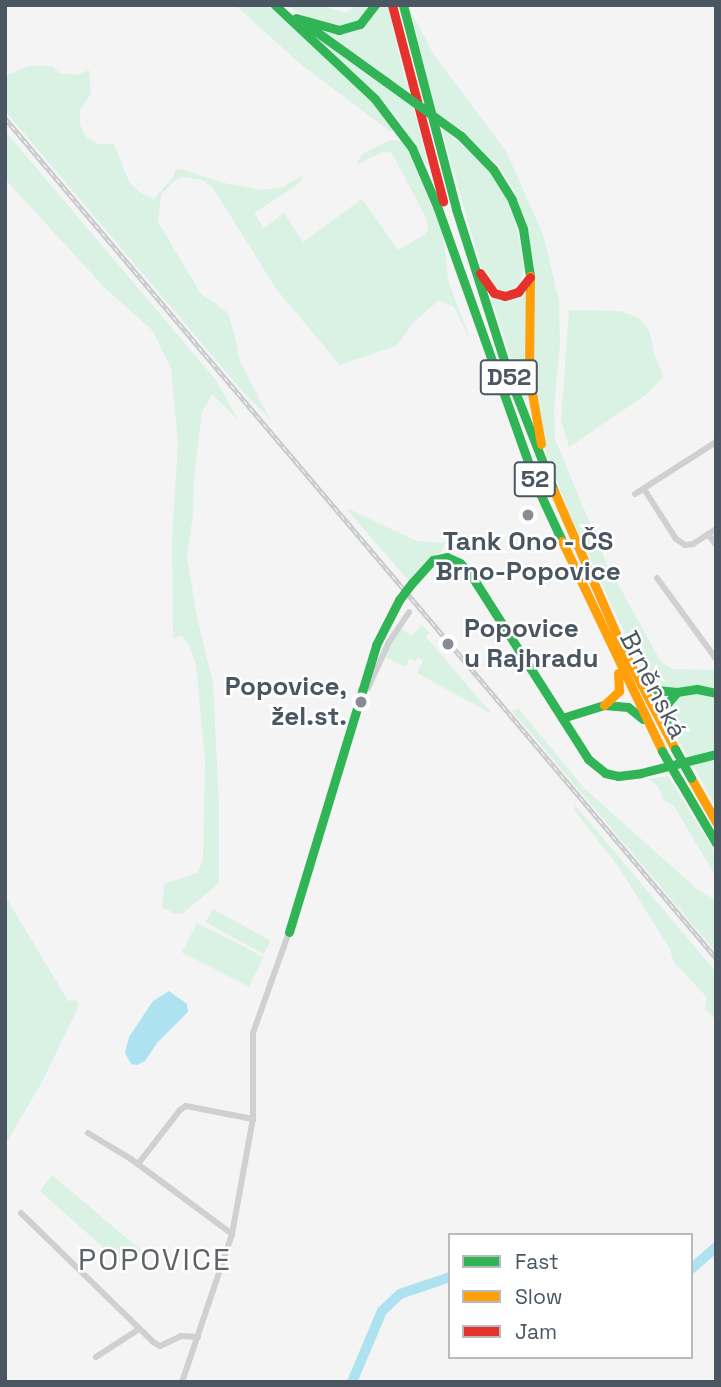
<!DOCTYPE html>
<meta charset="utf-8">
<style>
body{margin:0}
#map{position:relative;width:721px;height:1387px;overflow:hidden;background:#f4f4f4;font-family:"Space Grotesk",sans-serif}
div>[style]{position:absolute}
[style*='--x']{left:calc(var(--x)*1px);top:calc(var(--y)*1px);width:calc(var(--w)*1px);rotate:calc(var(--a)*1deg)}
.green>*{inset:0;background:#d9f2e3;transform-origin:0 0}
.water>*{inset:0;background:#aee2f0}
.river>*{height:10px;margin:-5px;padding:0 5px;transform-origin:5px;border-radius:5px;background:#aee2f0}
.street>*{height:6px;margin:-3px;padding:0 3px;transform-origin:3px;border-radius:3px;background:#ced0d2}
.fast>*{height:9px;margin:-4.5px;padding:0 4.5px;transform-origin:4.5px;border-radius:4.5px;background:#30b455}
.slow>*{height:9px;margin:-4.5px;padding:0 4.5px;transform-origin:4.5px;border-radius:4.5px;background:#ff9f0a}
.jam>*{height:9px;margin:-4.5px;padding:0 4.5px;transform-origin:4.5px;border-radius:4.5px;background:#e5322d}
.rail>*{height:4.5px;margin-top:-2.25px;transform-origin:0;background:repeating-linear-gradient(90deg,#fff 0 5px,#c9cacc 0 10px);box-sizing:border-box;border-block:2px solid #c9cacc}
.fast-bridge>*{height:9px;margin:-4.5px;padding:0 4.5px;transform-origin:4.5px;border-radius:4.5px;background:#30b455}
.dots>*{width:19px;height:19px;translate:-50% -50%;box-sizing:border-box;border:4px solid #fff;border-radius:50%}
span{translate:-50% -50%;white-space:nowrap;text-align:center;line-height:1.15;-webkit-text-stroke:5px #fff;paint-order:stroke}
.shield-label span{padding:2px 5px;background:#fff;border:2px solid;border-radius:5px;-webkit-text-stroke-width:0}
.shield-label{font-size:24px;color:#4a5661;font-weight:700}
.poi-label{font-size:26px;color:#4a5661;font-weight:700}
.left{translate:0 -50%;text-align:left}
.right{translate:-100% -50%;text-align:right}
.street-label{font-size:26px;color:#4a5661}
.quarter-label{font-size:30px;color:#5f6368;letter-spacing:2px}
.frame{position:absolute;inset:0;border:7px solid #4a5661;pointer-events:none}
.legend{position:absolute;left:448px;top:1233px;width:245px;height:126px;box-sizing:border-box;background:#fff;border:2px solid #b7bbc0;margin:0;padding:9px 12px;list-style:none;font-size:21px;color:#4a5661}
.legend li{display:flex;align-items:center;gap:14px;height:35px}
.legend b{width:35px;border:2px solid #b7bbc0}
</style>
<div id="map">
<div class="green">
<i style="clip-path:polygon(235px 5px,267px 5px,366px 92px,393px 128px,391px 132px,298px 62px)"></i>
<i style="clip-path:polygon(286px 5px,319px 5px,346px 13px,358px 5px,372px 5px,366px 15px,347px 27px,316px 23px)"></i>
<i style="clip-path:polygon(378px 5px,387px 5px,408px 91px,323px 32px,334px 33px)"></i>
<i style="clip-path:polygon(409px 8px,434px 55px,506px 151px,543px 234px,559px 301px,560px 345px,554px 408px,555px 439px,606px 562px,661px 662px,673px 669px,715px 670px,716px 690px,663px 688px,642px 670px,571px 518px,547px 455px,534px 397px,534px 262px,527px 225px,515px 192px,499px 166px,463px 131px,436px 112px)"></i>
<i style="clip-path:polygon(320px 40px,413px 107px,429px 169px,398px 118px)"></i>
<i style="clip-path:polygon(28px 66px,51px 66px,60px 73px,77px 75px,89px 70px,91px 93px,80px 110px,80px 125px,86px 137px,98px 144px,114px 144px,129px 182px,142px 194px,154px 199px,174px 176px,175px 170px,181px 169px,224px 183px,261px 190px,283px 187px,304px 175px,297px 185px,254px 213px,264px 228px,284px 213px,303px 242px,362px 199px,398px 250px,424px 235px,428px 229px,426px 218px,392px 153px,382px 152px,356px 165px,362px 154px,390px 140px,404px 141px,443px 233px,448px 280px,471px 342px,454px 307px,439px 300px,414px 322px,396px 346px,340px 365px,277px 290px,213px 188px,202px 180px,183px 177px,175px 180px,161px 195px,158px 222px,201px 294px,227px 312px,233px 328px,240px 361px,269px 418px,244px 393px,5px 111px,5px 76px)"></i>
<i style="clip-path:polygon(441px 128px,480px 160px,504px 191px,514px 213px,524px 268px,520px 283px,512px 291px,503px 293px,484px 277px)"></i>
<i style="clip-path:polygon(5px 131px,216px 380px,238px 420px,212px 394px,202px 412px,194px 478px,193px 514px,187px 557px,197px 617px,213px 683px,219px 804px,219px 883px,182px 914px,175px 914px,162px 907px,164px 884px,198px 873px,203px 859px,205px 761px,196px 665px,190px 646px,182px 636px,173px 638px,172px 537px,178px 444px,171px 368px,153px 331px,104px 287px,5px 179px)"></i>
<i style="clip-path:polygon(528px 285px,529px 397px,525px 401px,490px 294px)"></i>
<i style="clip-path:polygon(569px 310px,621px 311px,639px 318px,649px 331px,656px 360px,664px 376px,647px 394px,569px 447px,561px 420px)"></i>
<i style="clip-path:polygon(349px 509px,416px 541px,445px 543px,441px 552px,426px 561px,410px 582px,347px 510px)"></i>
<i style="clip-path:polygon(422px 625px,429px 633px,426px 637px,492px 714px,417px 673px,423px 661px,418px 657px,415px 661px,410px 658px,405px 667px,383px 656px,399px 627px,411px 636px)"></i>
<i style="clip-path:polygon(695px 693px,716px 699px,716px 750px,690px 760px,668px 721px,670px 702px,679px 695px)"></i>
<i style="clip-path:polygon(519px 709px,584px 788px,698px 890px,716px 900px,716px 952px,512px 711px)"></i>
<i style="clip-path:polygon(716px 756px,716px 808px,693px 765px)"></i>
<i style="clip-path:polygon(668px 776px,716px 854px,716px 877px,674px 806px,664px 800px,658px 786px,648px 779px)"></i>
<i style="clip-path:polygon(575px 805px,716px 972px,716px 1020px,705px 1009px,707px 997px,674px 963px,670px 949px,618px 866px,575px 811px)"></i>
<i style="clip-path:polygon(5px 896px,68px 1001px,76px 1000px,79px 1005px,43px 1080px,5px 1145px)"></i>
<i style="left:213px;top:909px;width:66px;height:15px;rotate:29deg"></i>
<i style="left:197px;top:923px;width:75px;height:33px;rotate:27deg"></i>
<i style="clip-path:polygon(52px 1175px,142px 1251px,126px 1268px,40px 1191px)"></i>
</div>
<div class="water">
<i style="clip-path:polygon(169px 991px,187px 1004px,188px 1012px,157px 1043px,145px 1061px,137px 1065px,131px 1064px,125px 1053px,129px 1037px,153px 1001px)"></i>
</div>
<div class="river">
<i style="--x:691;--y:1269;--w:33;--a:-41"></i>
<i style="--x:352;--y:1382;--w:77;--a:-67.1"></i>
<i style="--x:382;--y:1311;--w:25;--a:-43"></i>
<i style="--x:400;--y:1294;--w:53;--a:-18.8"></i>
</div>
<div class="street">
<i style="--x:644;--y:489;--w:59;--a:57.4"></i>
<i style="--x:676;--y:539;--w:11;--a:34"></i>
<i style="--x:685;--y:545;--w:8;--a:-7"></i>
<i style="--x:693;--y:544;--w:27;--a:-33"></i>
<i style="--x:635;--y:494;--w:96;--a:-32.7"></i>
<i style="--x:708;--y:534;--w:14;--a:54"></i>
<i style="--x:657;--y:578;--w:100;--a:53.9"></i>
<i style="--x:361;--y:690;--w:7;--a:-16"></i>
<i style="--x:368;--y:688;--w:51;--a:-65.5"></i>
<i style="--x:389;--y:642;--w:36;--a:-56"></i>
<i style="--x:88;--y:1133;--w:50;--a:31.2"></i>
<i style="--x:131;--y:1159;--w:126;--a:36.6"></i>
<i style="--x:138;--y:1164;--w:68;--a:-52.1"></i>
<i style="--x:180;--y:1110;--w:7;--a:-34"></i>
<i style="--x:186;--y:1106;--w:68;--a:11"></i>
<i style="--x:21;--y:1213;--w:185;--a:44.3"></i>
<i style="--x:153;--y:1342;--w:8;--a:30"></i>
<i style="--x:160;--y:1346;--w:23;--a:-25"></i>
<i style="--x:181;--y:1336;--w:17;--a:3"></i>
<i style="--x:96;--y:1357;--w:51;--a:-33.1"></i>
<i style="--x:182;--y:1382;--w:156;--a:-71.3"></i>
<i style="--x:232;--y:1234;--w:117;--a:-79.7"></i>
<i style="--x:253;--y:1119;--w:86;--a:-90"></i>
<i style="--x:253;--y:1033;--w:107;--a:-70.4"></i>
</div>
<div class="fast">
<i style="--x:275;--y:5;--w:137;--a:43.2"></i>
<i style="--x:375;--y:99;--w:61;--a:52.9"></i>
<i style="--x:412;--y:148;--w:63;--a:66.7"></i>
<i style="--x:437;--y:206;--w:300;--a:70.4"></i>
<i style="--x:538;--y:489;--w:57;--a:65.2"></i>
<i style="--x:403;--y:5;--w:211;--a:75.4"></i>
<i style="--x:456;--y:209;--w:175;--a:72.4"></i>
<i style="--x:509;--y:376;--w:123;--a:68.6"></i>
<i style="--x:296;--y:18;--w:45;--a:15.6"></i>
<i style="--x:339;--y:30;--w:22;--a:-16"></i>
<i style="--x:360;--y:24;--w:24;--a:-52"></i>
<i style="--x:307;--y:25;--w:96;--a:35.7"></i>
<i style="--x:461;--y:136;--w:46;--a:45.9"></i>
<i style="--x:493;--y:169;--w:36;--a:58"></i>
<i style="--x:512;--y:200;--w:31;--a:69"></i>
<i style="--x:523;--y:229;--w:48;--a:81.5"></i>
<i style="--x:412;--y:583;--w:31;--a:-48"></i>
<i style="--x:433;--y:560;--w:14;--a:-12"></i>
<i style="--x:447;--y:557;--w:14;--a:25"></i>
<i style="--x:460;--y:563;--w:16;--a:47"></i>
<i style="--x:471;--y:575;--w:218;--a:57.5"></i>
<i style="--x:588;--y:759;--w:22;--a:39"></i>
<i style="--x:605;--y:773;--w:13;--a:13"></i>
<i style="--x:618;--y:776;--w:23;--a:-7"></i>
<i style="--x:641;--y:773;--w:77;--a:-14.2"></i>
<i style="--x:640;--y:673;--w:24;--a:45"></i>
<i style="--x:657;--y:690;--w:20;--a:6"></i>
<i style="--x:677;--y:692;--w:20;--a:-9"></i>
<i style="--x:697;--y:689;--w:19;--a:12"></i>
<i style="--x:604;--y:705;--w:24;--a:5"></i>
<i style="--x:628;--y:707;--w:19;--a:39"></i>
<i style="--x:562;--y:718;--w:44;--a:-17.2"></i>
<i style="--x:667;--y:726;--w:20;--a:-96"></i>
<i style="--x:665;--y:706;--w:18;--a:-49"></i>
<i style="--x:679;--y:780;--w:73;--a:59.6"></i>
<i style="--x:289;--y:932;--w:300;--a:-73.1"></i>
<i style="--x:376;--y:645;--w:51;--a:-62.9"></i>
</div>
<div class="slow">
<i style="--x:530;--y:276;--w:100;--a:90.6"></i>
<i style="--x:529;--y:376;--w:69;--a:80"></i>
<i style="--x:554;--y:491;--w:176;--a:66.5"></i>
<i style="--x:624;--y:652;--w:110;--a:62.3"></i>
<i style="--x:562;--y:541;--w:233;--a:64.5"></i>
<i style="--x:604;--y:705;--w:21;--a:-43"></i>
<i style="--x:619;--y:691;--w:18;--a:-93"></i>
<i style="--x:691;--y:778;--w:51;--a:60.4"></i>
</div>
<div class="jam">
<i style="--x:392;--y:5;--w:203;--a:75.4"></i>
<i style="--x:480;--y:273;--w:24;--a:55"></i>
<i style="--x:494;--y:293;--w:11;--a:15"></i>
<i style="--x:505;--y:296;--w:14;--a:-17"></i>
<i style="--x:518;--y:292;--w:19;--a:-51"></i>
</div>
<div class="rail">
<i style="--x:5;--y:118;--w:1101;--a:49.75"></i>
</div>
<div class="fast-bridge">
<i style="--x:385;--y:81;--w:94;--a:35.9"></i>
<i style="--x:399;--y:600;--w:21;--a:-53"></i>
<i style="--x:675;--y:749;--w:33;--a:61"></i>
<i style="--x:662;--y:751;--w:34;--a:60"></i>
</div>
<div class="dots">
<i style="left:528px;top:515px;background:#868d94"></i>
<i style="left:448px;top:644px;background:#868d94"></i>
<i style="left:361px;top:702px;background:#868d94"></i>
</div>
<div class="shield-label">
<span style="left:509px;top:377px">D52</span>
<span style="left:535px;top:479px">52</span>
</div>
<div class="poi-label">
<span style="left:528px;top:557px">Tank Ono - ČS<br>Brno-Popovice</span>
<span class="left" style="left:464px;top:644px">Popovice<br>u Rajhradu</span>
<span class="right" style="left:347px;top:702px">Popovice,<br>žel.st.</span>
</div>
<div class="street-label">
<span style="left:653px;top:685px;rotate:63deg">Brněnská</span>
</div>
<div class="quarter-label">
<span style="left:155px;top:1260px">POPOVICE</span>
</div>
<div class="frame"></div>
<ul class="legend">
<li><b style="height:9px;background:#30b455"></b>Fast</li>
<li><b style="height:9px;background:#ff9f0a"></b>Slow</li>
<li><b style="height:9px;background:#e5322d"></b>Jam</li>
</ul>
</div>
